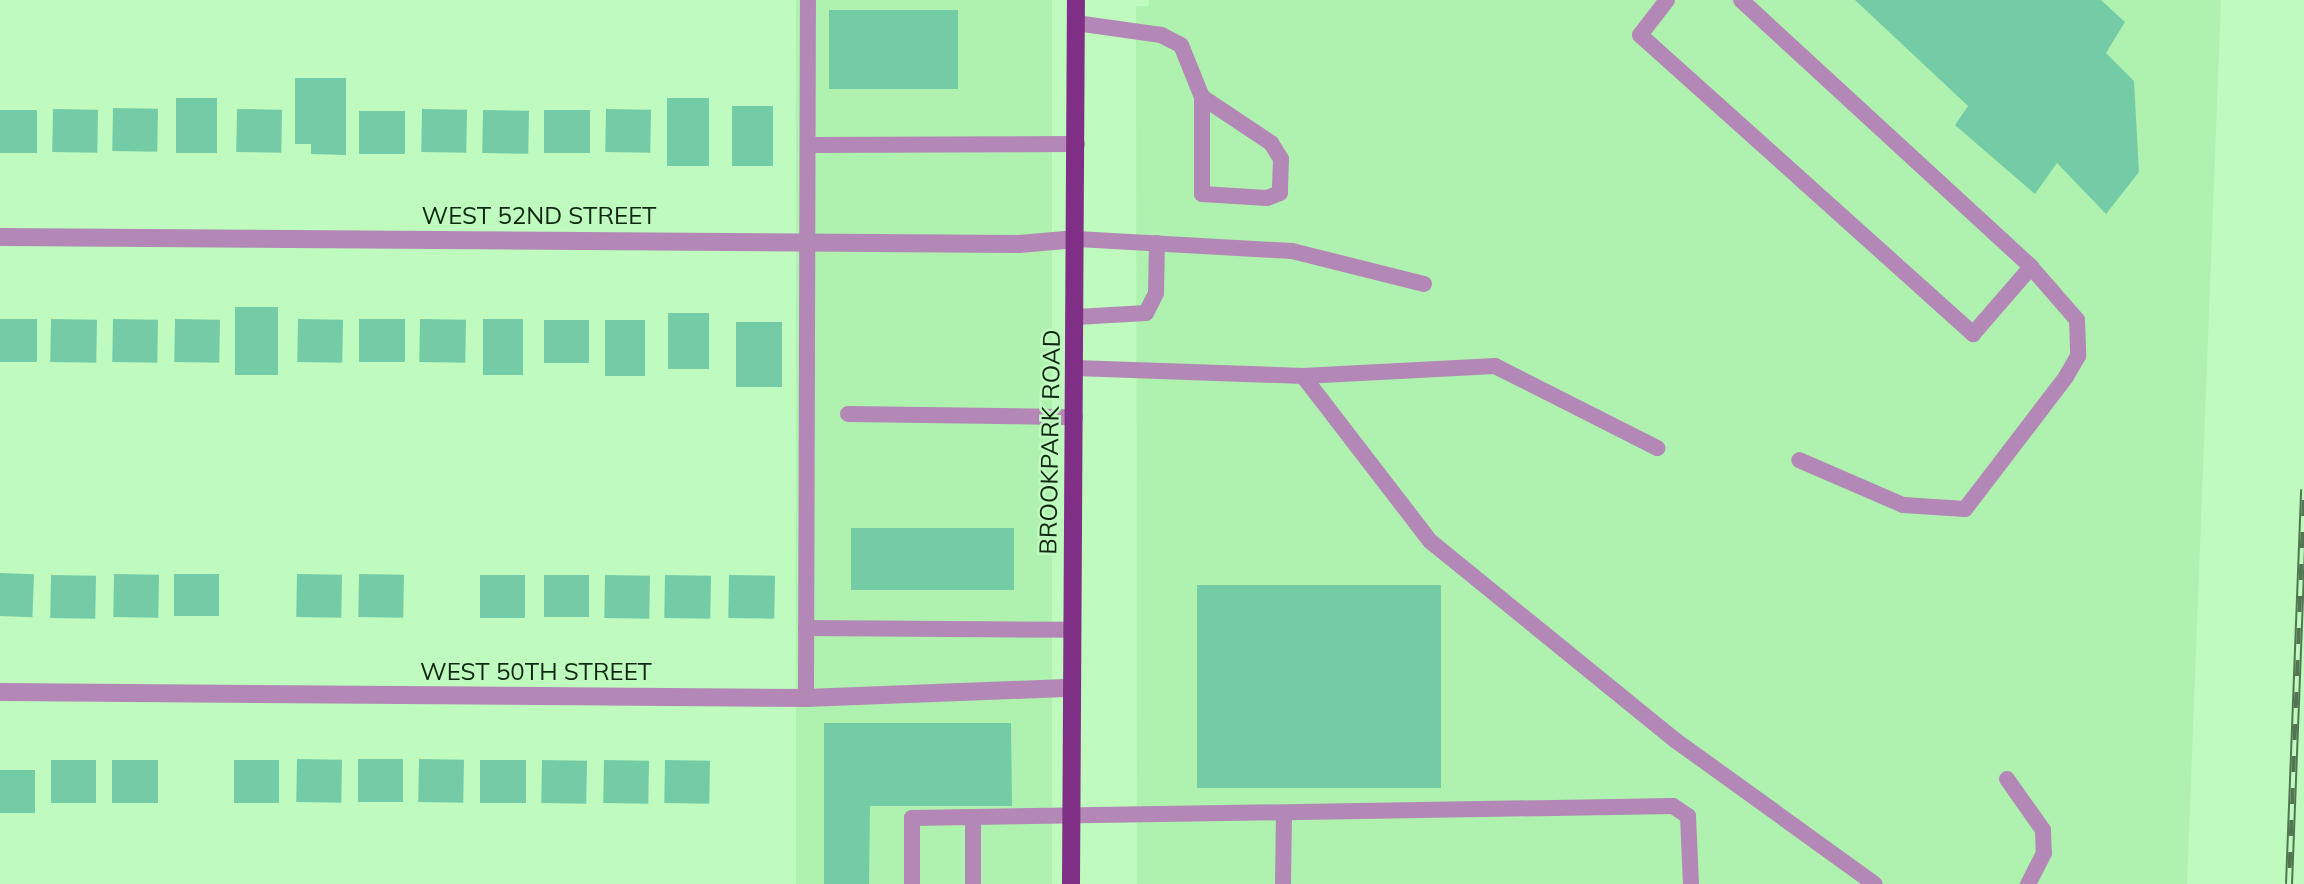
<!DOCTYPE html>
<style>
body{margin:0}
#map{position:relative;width:2304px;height:884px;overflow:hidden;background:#bffbbf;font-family:Mulish,sans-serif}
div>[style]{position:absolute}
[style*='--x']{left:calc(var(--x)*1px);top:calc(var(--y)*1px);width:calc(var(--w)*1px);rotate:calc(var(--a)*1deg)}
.built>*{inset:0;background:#aff1af;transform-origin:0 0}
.building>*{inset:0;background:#74cca6;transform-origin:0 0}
.lane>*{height:16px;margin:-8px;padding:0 8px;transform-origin:8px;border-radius:8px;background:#b387b6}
.street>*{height:18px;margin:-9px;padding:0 9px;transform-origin:9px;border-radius:9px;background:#b387b6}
.primary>*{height:18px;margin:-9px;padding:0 9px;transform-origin:9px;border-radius:9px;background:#802f87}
.rail>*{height:8px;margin-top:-4px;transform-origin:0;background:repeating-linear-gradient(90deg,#bffbbf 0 16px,#517651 0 32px);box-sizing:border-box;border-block:2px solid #517651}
span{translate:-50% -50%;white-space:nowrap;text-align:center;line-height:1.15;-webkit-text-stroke:5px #bffbbf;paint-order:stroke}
.street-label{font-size:24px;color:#102711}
</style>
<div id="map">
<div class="built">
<i style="left:796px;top:0;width:256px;height:884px"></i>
<i style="clip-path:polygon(1149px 0,2221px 0,2187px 884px,1137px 884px,1136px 6px,1149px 6px)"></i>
</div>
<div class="building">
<i style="clip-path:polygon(1855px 0,2101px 0,2125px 22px,2106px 53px,2134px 81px,2139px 172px,2106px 214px,2057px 163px,2035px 194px,1955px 125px,1968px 106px)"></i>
<i style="left:829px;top:10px;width:129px;height:79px"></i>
<i style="clip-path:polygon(295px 78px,346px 78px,346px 155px,311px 154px,311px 144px,295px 144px)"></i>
<i style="left:176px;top:98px;width:41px;height:55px"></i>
<i style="left:667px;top:98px;width:42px;height:68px"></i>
<i style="left:732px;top:106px;width:41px;height:60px"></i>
<i style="left:113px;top:108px;width:45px;height:43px;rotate:1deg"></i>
<i style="left:53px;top:109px;width:45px;height:43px;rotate:1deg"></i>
<i style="left:237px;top:109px;width:45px;height:43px;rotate:1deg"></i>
<i style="left:422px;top:109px;width:45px;height:43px;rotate:1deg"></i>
<i style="left:606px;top:109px;width:45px;height:43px;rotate:1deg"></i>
<i style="left:0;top:110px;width:37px;height:43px"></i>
<i style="left:483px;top:110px;width:46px;height:43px;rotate:1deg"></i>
<i style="left:544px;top:110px;width:46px;height:43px"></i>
<i style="left:359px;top:111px;width:46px;height:43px"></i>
<i style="left:235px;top:307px;width:43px;height:68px"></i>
<i style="left:668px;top:313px;width:41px;height:56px"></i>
<i style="left:0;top:319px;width:37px;height:43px"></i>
<i style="left:51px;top:319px;width:46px;height:43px;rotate:1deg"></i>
<i style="left:113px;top:319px;width:45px;height:43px;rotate:1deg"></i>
<i style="left:175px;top:319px;width:45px;height:43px;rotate:1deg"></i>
<i style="left:298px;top:319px;width:45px;height:43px;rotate:1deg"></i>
<i style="left:359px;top:319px;width:46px;height:43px"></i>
<i style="left:420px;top:319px;width:46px;height:43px;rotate:1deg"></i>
<i style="left:483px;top:319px;width:40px;height:56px"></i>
<i style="left:544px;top:320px;width:45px;height:43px"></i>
<i style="left:605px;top:320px;width:40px;height:56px"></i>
<i style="left:736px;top:322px;width:46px;height:65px"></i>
<i style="left:1014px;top:528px;width:62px;height:163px;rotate:90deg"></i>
<i style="left:0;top:573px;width:34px;height:43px;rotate:2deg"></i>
<i style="left:114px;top:574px;width:45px;height:43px;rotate:1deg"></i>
<i style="left:174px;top:574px;width:45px;height:42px"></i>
<i style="left:297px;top:574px;width:45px;height:43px;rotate:1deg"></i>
<i style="left:359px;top:574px;width:45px;height:43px;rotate:1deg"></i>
<i style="left:51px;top:575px;width:45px;height:43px;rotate:1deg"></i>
<i style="left:480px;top:575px;width:45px;height:43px"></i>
<i style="left:544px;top:575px;width:45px;height:42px"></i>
<i style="left:605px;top:575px;width:45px;height:43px;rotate:1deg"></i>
<i style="left:665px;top:575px;width:46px;height:43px;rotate:1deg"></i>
<i style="left:729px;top:575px;width:46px;height:43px;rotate:1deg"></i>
<i style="left:1441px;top:585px;width:203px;height:244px;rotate:90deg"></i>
<i style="clip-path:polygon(824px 723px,1011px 723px,1012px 806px,870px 806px,869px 884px,824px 884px)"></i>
<i style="left:297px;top:759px;width:45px;height:43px;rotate:1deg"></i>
<i style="left:358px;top:759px;width:45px;height:43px"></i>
<i style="left:419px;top:759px;width:45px;height:43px;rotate:1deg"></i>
<i style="left:51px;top:760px;width:45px;height:43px"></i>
<i style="left:112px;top:760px;width:46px;height:43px"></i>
<i style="left:234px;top:760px;width:45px;height:43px"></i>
<i style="left:480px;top:760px;width:46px;height:43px"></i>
<i style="left:542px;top:760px;width:45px;height:43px;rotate:1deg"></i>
<i style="left:604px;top:760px;width:45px;height:43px;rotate:1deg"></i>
<i style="left:665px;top:760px;width:45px;height:43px;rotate:1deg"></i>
<i style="left:0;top:770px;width:35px;height:43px"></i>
</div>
<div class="lane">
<i style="--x:1667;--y:0;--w:44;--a:127.6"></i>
<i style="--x:1640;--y:35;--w:448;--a:41.9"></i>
<i style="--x:1973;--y:334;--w:89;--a:-49.1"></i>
<i style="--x:1741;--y:0;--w:394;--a:42.6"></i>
<i style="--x:2031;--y:267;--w:70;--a:49"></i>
<i style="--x:2077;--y:320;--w:36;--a:88"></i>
<i style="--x:2078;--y:356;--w:24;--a:120"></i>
<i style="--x:2066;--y:377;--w:166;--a:127.4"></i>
<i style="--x:1965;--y:509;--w:62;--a:-176.3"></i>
<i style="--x:1903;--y:505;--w:113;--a:-156.6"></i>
<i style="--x:1076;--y:23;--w:86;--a:8"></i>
<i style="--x:1161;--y:35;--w:22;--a:27"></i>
<i style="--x:1181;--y:45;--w:56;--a:68"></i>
<i style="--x:1202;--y:97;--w:83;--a:33.7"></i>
<i style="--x:1271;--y:143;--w:19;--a:58"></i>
<i style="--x:1281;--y:159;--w:34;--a:92"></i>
<i style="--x:1280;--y:193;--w:14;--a:159"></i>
<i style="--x:1267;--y:198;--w:65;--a:-176.5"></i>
<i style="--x:1202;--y:194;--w:97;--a:-90"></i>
<i style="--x:808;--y:145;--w:269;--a:-0.2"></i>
<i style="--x:1077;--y:239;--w:215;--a:3.2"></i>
<i style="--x:1292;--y:251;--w:136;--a:14"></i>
<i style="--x:1076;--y:317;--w:70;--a:-3.3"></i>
<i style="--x:1146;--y:313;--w:22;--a:-63"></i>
<i style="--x:1156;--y:293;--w:50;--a:-88.9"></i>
<i style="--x:1075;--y:368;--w:228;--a:2"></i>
<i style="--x:1303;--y:376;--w:192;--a:-3"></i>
<i style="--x:1495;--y:366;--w:182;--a:26.8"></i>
<i style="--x:1303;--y:376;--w:208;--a:52.4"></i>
<i style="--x:1430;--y:541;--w:316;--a:39.1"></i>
<i style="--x:1675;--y:740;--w:246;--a:35.8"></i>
<i style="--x:848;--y:414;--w:227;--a:0.8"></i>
<i style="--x:806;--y:628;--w:265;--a:0.4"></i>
<i style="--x:806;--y:698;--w:698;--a:-89.84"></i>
<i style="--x:2007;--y:779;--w:62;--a:54.8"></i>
<i style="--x:2043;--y:830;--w:23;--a:88"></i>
<i style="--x:2044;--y:853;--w:35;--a:117"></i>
<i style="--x:973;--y:819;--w:65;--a:90"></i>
<i style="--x:912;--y:884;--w:66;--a:-90"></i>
<i style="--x:912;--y:818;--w:761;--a:-0.9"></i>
<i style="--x:1673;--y:806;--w:18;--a:34"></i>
<i style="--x:1688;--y:816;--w:68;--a:87.5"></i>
<i style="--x:1283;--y:884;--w:68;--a:-89.2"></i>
</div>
<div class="street">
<i style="--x:0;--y:237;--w:1019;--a:0.39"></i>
<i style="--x:1019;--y:244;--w:58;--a:-4.9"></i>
<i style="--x:0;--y:692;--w:806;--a:0.43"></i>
<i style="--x:806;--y:698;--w:265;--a:-2.2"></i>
</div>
<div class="primary">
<i style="--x:1071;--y:884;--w:884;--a:-89.68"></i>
</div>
<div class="rail">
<i style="--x:2289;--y:884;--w:395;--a:-87.8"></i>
</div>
<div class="street-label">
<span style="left:539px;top:216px">WEST 52ND STREET</span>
<span style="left:1050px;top:442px;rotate:-89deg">BROOKPARK ROAD</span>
<span style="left:536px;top:672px">WEST 50TH STREET</span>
</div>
</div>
